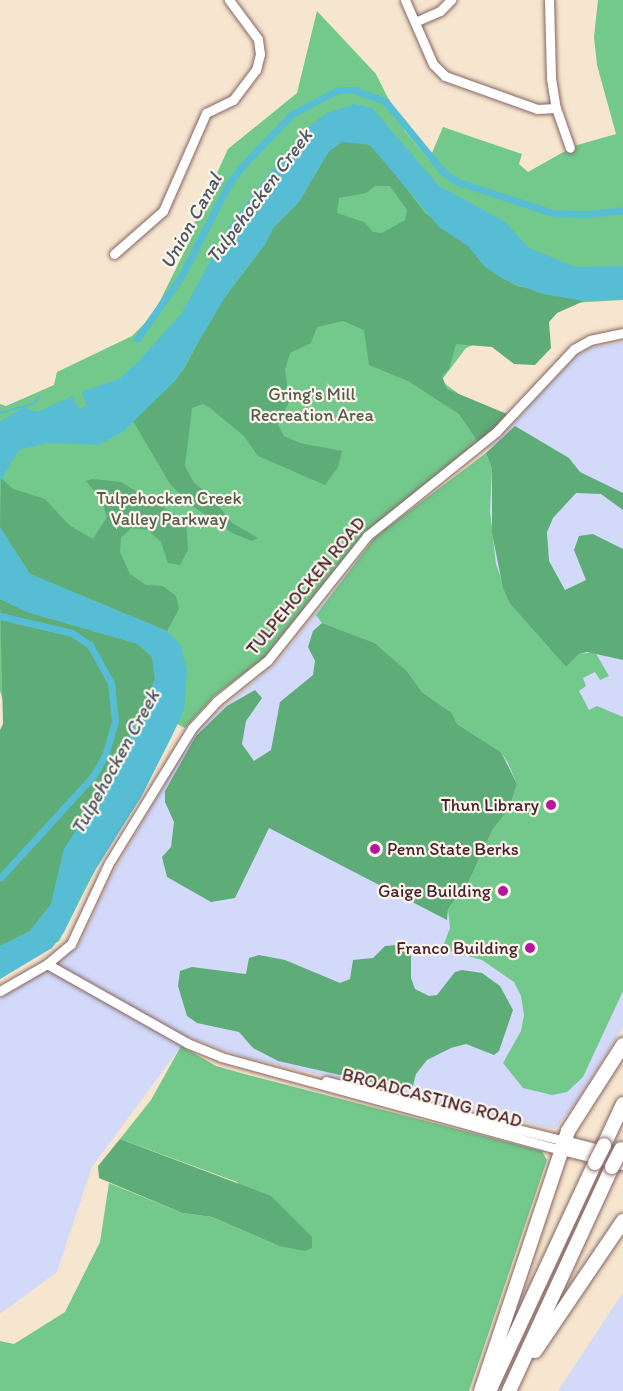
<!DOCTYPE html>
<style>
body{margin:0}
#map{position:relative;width:623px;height:1391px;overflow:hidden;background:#f6e6cf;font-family:Itim,sans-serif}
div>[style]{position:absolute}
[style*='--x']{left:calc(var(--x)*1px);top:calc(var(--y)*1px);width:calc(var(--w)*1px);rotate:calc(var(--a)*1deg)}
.built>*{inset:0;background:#d2d9f9}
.green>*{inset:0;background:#73c88c}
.forest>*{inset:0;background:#5eac78}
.water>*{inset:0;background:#56bdd4}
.stream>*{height:1.5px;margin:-0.75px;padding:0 0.75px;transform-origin:0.75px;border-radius:0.75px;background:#56bdd4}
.canal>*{height:7px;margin:-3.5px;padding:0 3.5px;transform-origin:3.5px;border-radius:3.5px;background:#56bdd4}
.roads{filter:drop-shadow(0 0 2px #866564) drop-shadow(0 0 2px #866564)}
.minor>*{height:9px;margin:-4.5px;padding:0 4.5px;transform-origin:4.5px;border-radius:4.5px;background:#fff}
.major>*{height:10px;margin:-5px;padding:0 5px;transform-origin:5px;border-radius:5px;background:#fff}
.highway>*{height:14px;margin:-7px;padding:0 7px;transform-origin:7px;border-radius:7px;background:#fff}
.bridges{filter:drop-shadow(0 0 2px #866564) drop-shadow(0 0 2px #866564)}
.highway-bridge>*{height:14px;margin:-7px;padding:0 7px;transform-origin:7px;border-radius:7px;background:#fff}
.dots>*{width:16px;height:16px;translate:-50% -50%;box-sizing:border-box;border:3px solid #fbf7ec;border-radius:50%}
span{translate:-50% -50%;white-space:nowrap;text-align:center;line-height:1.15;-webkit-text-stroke:4.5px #fbf7ec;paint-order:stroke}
.park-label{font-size:18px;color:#585a4d}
.street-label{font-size:18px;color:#4a1f2b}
.poi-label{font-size:18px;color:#4a1f2b}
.right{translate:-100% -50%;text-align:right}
.left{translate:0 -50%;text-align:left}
.water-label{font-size:20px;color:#4e5666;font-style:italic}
</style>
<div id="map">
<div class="built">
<i style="clip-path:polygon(623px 342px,623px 1027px,575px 1104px,555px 1129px,247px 1058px,188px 1037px,92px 1167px,57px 1272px,0 1314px,0 998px,59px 963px,79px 945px,113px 873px,195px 731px,278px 661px,376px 536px,479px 460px,577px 355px,590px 348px)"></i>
<i style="clip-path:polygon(623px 1292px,623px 1391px,558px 1391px)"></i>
</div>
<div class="green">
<i style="clip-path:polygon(598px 0,623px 0,623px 300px,571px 303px,466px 348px,441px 381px,500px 424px,365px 533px,265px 657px,214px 696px,185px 728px,177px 724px,141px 797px,107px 847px,59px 941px,0 979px,0 744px,11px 726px,0 691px,0 404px,6px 406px,54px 385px,57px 372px,132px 336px,153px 315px,195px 230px,192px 228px,228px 149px,297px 93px,317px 11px,376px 74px,404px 130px,429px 160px,443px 127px,522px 154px,519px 164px,528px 172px,574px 146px,616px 134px,597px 65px,594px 37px)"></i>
<i style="clip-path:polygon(486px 453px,492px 469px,490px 511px,496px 564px,510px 604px,566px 667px,579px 654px,595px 652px,609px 676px,600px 680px,595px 672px,583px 678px,586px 686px,579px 691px,589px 710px,597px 706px,623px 717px,623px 991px,583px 1077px,567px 1092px,552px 1095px,523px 1088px,503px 1063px,521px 1031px,524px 1015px,521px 996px,514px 982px,482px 960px,442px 949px,450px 928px,448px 909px,468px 883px,493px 829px,509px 809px,517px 784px,508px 763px,501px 752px,457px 724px,452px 713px,422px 692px,407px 671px,375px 643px,322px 623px,316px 615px,376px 536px)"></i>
<i style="clip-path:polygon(181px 1046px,216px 1066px,248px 1075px,542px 1151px,547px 1160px,469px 1391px,0 1391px,0 1341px,14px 1344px,65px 1312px,100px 1242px,109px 1183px,182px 1213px,212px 1217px,279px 1246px,237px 1182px,120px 1139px,151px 1100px)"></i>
</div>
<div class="forest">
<i style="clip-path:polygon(evenodd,355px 141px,370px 145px,384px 159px,425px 213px,469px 246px,485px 267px,517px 286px,584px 301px,557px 313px,549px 322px,551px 348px,535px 365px,514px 364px,492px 347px,456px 344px,449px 369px,442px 376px,447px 389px,507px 414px,479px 443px,459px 414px,408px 381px,369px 365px,364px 330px,343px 321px,317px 327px,311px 343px,290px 353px,285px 370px,289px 402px,278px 425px,284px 436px,300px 443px,342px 451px,338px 467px,325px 485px,258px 456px,244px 436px,210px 408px,203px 404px,192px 408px,185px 466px,194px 483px,210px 495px,232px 523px,258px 538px,252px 541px,232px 533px,191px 505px,170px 484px,133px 421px,184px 369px,216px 309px,266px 243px,273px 228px,299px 202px,329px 151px,342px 142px,355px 141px,375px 186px,390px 186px,407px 210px,405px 220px,382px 233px,373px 232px,364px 222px,337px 213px,339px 198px,366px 193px,375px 186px)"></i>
<i style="clip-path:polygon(515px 426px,569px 458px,580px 472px,623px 493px,623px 510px,601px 494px,576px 493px,553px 518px,547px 532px,549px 561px,565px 590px,586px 580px,574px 550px,579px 536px,593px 534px,623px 549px,623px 660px,587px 652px,579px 654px,566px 667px,510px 604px,503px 588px,492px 533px,492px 469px,486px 453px)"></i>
<i style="clip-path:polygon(1px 478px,13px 489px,45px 499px,69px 525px,93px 539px,107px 517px,101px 499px,86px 481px,92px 479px,121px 482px,186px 521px,188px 550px,180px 565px,168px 563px,161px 542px,148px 530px,131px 528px,121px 538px,120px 552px,130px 574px,146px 585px,163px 586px,176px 596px,179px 609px,167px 631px,30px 574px,0 527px)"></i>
<i style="clip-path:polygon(0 599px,27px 612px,138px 644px,152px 657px,155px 680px,113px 774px,64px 849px,51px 904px,30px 931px,0 946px,0 730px,3px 724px)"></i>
<i style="clip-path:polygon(322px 623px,375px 643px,407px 671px,422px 692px,452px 713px,457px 724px,501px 752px,517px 784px,509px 809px,493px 829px,468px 883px,448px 909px,447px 920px,269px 828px,235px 898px,211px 902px,167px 877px,162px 857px,171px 847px,174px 822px,165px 802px,165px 791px,196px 736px,227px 706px,255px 690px,262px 698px,246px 721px,242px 744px,254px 761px,271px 750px,280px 702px,313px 675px,315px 661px,308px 647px,313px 631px)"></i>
<i style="clip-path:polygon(396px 945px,411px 953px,411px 978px,415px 989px,429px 996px,437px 995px,455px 972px,462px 970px,482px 973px,500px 986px,513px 1010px,499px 1051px,494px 1055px,466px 1044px,451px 1048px,427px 1060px,416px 1074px,412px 1089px,402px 1089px,278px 1061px,253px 1048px,239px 1032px,197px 1023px,187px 1016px,178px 986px,180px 971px,192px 967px,246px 974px,249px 958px,259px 955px,285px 960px,340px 983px,350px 979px,353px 960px,373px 958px,385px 946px)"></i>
<i style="clip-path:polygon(120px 1139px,271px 1196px,312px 1237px,312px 1248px,305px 1251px,279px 1246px,212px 1217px,182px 1213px,99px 1178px,98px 1166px)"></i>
</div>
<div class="water">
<i style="clip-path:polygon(354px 104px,372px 108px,439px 186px,504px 221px,529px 248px,575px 267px,623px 266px,623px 299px,584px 301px,543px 294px,503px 279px,485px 267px,468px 246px,439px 227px,370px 145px,342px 142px,329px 151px,299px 202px,273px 228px,266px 243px,228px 292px,176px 380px,124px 431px,98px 445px,47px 443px,19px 450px,0 482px,0 421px,23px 408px,38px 412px,72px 396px,79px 409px,87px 405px,81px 392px,119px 379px,137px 363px,182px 313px,228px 228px,269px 174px,312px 124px,327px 113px)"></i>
<i style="clip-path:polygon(0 527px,30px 574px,167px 631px,180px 644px,187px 671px,184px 710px,172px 736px,141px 797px,89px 880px,64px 932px,52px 948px,0 979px,0 946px,30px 931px,51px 904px,64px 849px,113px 774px,155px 679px,152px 657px,138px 644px,27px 612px,0 599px)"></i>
</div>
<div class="stream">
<i style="--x:0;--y:413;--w:35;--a:-16"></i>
<i style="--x:34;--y:403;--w:8;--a:-50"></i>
</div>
<div class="canal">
<i style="--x:137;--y:339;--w:78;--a:-54.9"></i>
<i style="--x:182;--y:275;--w:103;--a:-62.9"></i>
<i style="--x:229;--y:183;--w:21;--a:-53"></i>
<i style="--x:242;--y:166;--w:72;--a:-46.1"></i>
<i style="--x:292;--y:114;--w:52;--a:-27.6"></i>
<i style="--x:338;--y:90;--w:17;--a:0"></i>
<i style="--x:355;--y:90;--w:33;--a:21"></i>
<i style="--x:386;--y:102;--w:90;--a:50.8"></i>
<i style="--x:443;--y:172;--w:18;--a:34"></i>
<i style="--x:458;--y:182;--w:100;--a:18.1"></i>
<i style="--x:553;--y:213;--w:34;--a:2"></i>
<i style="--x:587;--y:214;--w:36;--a:-6"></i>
<i style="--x:0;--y:616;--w:74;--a:13.3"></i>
<i style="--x:72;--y:633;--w:22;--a:34"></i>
<i style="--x:90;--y:645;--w:43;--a:61.1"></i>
<i style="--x:111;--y:683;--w:38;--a:84"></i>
<i style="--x:115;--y:721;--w:35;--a:106"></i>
<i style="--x:105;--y:755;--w:23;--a:119"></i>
<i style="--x:94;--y:775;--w:139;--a:132.4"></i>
</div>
<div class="roads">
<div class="minor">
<i style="--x:405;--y:0;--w:70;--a:66.4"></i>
<i style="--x:433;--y:64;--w:17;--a:45"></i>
<i style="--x:445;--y:76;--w:98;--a:19.7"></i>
<i style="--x:537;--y:109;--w:19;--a:-3"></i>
<i style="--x:549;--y:0;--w:78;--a:88.5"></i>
<i style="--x:551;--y:78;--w:30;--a:81"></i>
<i style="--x:556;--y:108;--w:42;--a:70.7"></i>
<i style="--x:415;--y:22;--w:27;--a:-24"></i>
<i style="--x:440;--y:11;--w:16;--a:-45"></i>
<i style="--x:114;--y:254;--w:65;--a:-41.3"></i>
<i style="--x:163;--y:211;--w:107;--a:-66.3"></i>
<i style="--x:206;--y:113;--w:30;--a:-26"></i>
<i style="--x:233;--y:100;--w:38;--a:-53"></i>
<i style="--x:256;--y:70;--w:16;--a:-76"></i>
<i style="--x:260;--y:54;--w:15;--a:-98"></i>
<i style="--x:258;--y:39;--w:49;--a:-126.6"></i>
<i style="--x:47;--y:964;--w:161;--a:29.4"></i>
<i style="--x:187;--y:1043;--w:37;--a:22"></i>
<i style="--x:221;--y:1057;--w:353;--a:15.3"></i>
<i style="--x:0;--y:991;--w:54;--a:-29.9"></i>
<i style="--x:47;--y:964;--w:31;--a:-40"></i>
<i style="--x:71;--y:944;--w:89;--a:-64.9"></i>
<i style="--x:109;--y:863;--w:158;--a:-58.4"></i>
<i style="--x:192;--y:728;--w:37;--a:-47"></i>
<i style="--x:217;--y:701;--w:65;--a:-38.8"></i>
<i style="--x:268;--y:660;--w:159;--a:-51.4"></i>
<i style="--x:367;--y:536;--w:166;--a:-38.9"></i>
<i style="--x:496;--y:432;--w:114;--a:-46.8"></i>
<i style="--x:574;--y:349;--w:18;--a:-29"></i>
<i style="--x:590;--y:340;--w:34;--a:-12"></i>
<i style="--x:326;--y:1081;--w:246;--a:14.1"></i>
</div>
<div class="major">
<i style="--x:565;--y:1141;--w:60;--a:14.5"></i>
<i style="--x:562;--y:1150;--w:63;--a:13.8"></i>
</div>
<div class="highway">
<i style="--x:604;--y:1145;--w:45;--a:-65.1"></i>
<i style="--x:535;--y:1351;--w:157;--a:-55.9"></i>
<i style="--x:491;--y:1387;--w:247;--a:-65.1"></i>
<i style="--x:481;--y:1391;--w:274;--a:-71.5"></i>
<i style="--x:568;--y:1131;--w:102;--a:-57.4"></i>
<i style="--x:509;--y:1391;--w:247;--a:-65.3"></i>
</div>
</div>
<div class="bridges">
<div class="highway-bridge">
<i style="--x:595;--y:1163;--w:20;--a:-63"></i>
<i style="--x:612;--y:1167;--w:20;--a:-63"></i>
</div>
</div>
<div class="dots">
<i style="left:551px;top:805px;background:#b5179e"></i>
<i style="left:375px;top:849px;background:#b5179e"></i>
<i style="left:503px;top:891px;background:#b5179e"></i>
<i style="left:530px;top:948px;background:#b5179e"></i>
</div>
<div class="park-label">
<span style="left:312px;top:405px">Gring's Mill<br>Recreation Area</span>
<span style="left:169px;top:509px">Tulpehocken Creek<br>Valley Parkway</span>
</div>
<div class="street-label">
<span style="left:306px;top:586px;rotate:-50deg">TULPEHOCKEN ROAD</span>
<span style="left:432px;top:1098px;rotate:15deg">BROADCASTING ROAD</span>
</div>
<div class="poi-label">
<span class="right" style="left:539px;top:805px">Thun Library</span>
<span class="left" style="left:387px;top:849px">Penn State Berks</span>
<span class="right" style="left:491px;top:891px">Gaige Building</span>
<span class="right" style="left:518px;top:948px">Franco Building</span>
</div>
<div class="water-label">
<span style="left:259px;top:196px;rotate:-53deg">Tulpehocken Creek</span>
<span style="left:191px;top:221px;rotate:-61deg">Union Canal</span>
<span style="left:115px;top:762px;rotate:-61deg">Tulpehocken Creek</span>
</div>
</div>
